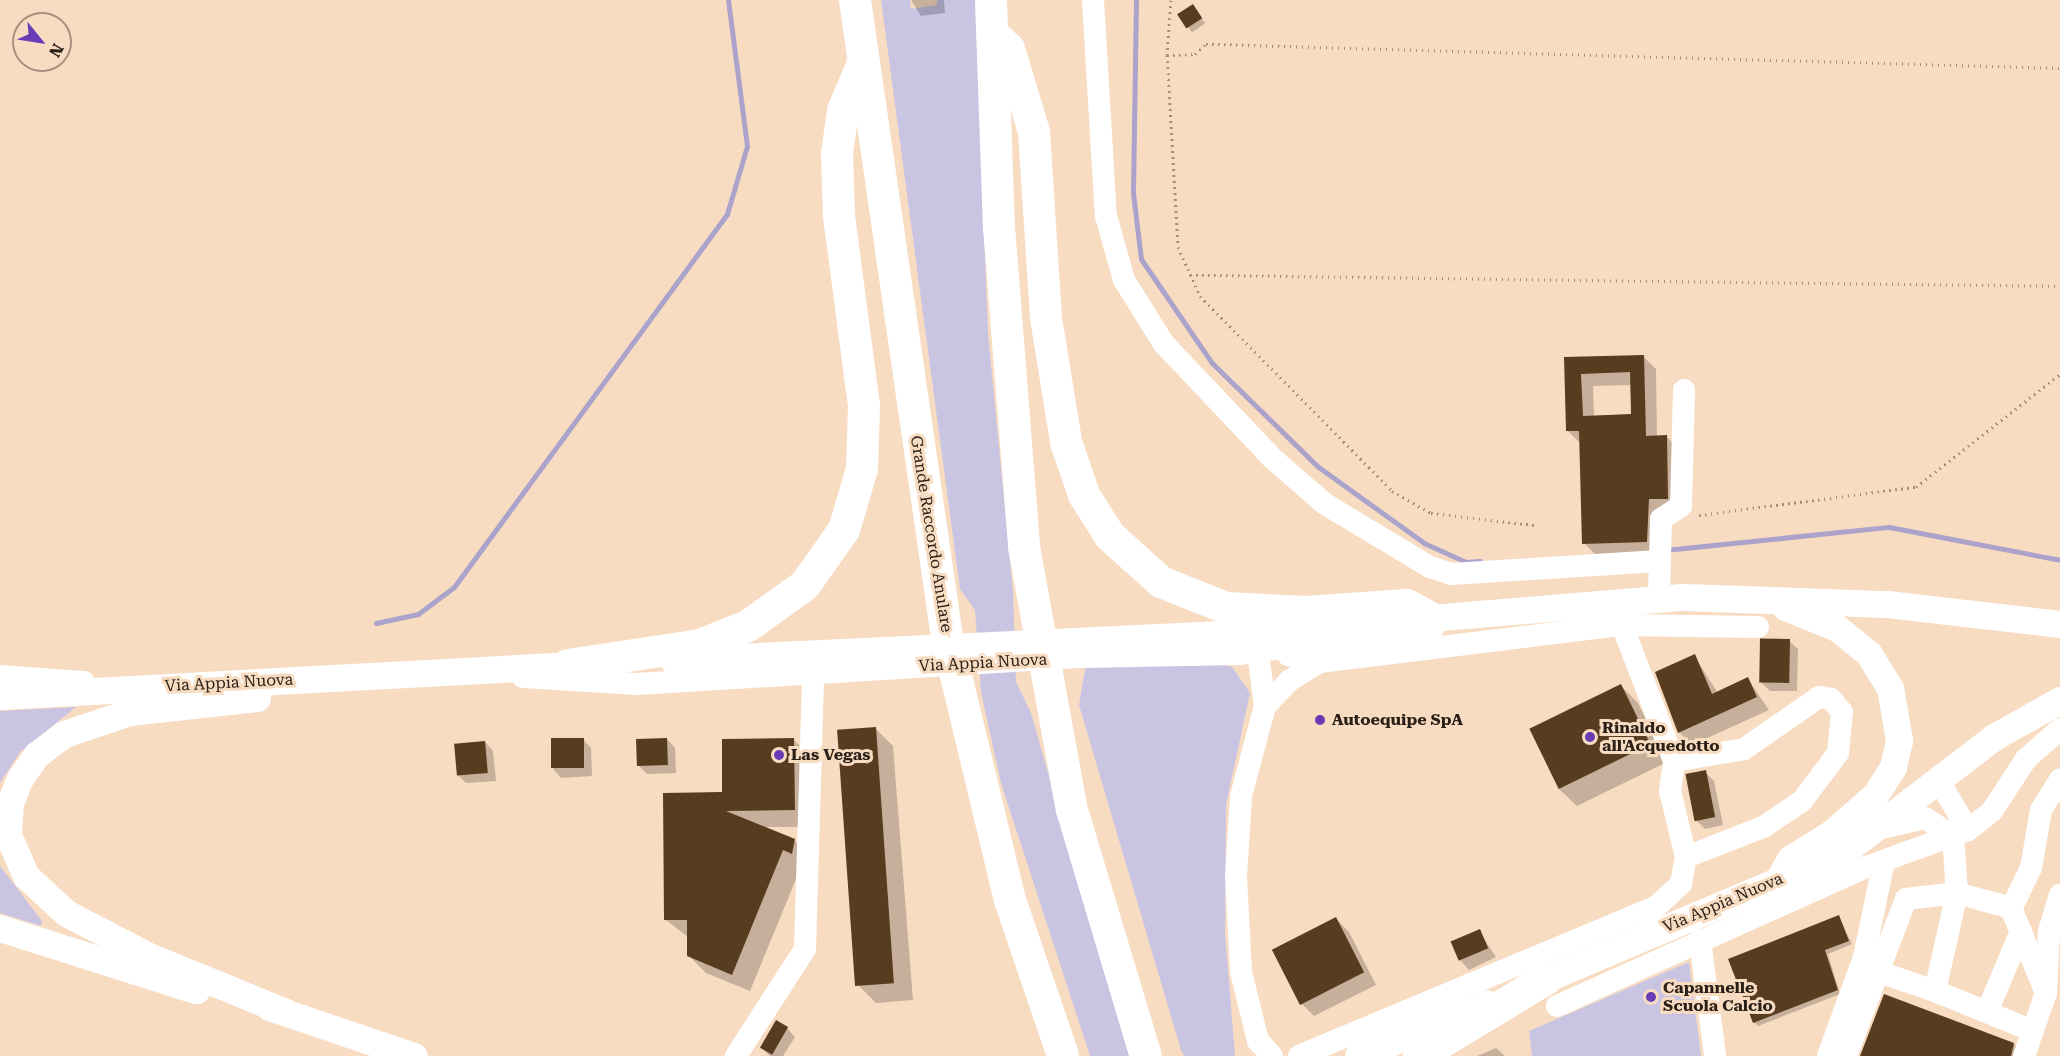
<!DOCTYPE html>
<style>
body{margin:0}
#map{position:relative;width:2060px;height:1056px;overflow:hidden;background:#f8dcc2;font-family:"Roboto Serif",serif}
div>[style]{position:absolute}
[style*='--x']{left:calc(var(--x)*1px);top:calc(var(--y)*1px);width:calc(var(--w)*1px);rotate:calc(var(--a)*1deg)}
.green>*{inset:0;background:#cac4e3}
.shadow>*{inset:0;background:#0003;transform-origin:0 0}
.stream>*{height:5px;margin:-2.5px;padding:0 2.5px;transform-origin:2.5px;border-radius:2.5px;background:#aba3ca}
.building>*{inset:0;background:#583c20;transform-origin:0 0}
.path>*{height:3px;margin-top:-1.5px;transform-origin:0;background:repeating-linear-gradient(90deg,#a38e7b 0 1.5px,transparent 0 6px)}
.minor>*{height:22px;margin:-11px;padding:0 11px;transform-origin:11px;border-radius:11px;background:#fff}
.major>*{height:27px;margin:-13.5px;padding:0 13.5px;transform-origin:13.5px;border-radius:13.5px;background:#fff}
.highway>*{height:32px;margin:-16px;padding:0 16px;transform-origin:16px;border-radius:16px;background:#fff}
.dots>*{width:16px;height:16px;translate:-50% -50%;box-sizing:border-box;border:3px solid #f8dcc2;border-radius:50%}
span{translate:-50% -50%;white-space:nowrap;text-align:center;line-height:1.15;-webkit-text-stroke:6px #f8dcc2;paint-order:stroke}
.street-label{font-size:16px;color:#2a2017}
.poi-label{font-size:16px;color:#2a2017;font-weight:700}
.left{translate:0 -50%;text-align:left}
.north{position:absolute;left:12px;top:12px;width:60px;height:60px;box-sizing:border-box;background:#f8dcc2;border:2px solid #a6917e;border-radius:50%;rotate:120deg;font-size:16px;font-weight:700;line-height:24px;text-align:center;color:#2a2017}
.north::after{content:'';display:block;margin:auto;width:21px;height:27px;background:#673cb4;clip-path:polygon(50% 0,100% 100%,50% 72%,0 100%)}
</style>
<div id="map">
<div class="green">
<i style="clip-path:polygon(881px 0,910px 0,911px 9px,937px 5px,937px 0,975px 0,988px 333px,1013px 592px,1016px 682px,1031px 713px,1129px 1056px,1090px 1056px,1001px 783px,981px 692px,975px 610px,960px 589px)"></i>
<i style="clip-path:polygon(1115px 661px,1214px 662px,1232px 667px,1250px 693px,1226px 805px,1225px 932px,1235px 1056px,1184px 1056px,1181px 1050px,1079px 705px,1085px 669px)"></i>
<i style="clip-path:polygon(76px 707px,20px 752px,0 783px,0 711px)"></i>
<i style="clip-path:polygon(0 866px,42px 921px,41px 926px,0 913px)"></i>
<i style="clip-path:polygon(1689px 962px,1701px 1056px,1532px 1056px,1529px 1031px)"></i>
</div>
<div class="shadow">
<i style="clip-path:polygon(911px 0,944px 0,945px 13px,921px 16px)"></i>
<i style="left:1193px;top:6px;width:21px;height:16px;rotate:55deg"></i>
<i style="clip-path:polygon(evenodd,1643px 356px,1656px 369px,1657px 437px,1666px 436px,1679px 449px,1680px 511px,1661px 511px,1659px 554px,1596px 555px,1584px 543px,1581px 444px,1568px 431px,1566px 358px,1643px 356px,1632px 385px,1632px 416px,1594px 417px,1593px 386px,1632px 385px)"></i>
<i style="clip-path:polygon(1789px 641px,1798px 649px,1797px 691px,1770px 691px,1761px 682px)"></i>
<i style="clip-path:polygon(1694px 656px,1718px 693px,1748px 679px,1769px 710px,1692px 745px,1679px 732px,1657px 673px)"></i>
<i style="clip-path:polygon(1621px 686px,1638px 703px,1667px 762px,1577px 806px,1559px 789px)"></i>
<i style="clip-path:polygon(875px 728px,893px 746px,913px 1000px,876px 1003px,859px 986px)"></i>
<i style="clip-path:polygon(583px 739px,591px 748px,592px 776px,561px 778px,553px 769px)"></i>
<i style="clip-path:polygon(667px 739px,675px 748px,676px 773px,647px 774px,638px 765px)"></i>
<i style="clip-path:polygon(793px 739px,811px 757px,812px 827px,763px 827px,794px 840px,811px 858px,801px 867px,750px 991px,706px 973px,689px 956px,688px 937px,666px 920px,724px 793px)"></i>
<i style="clip-path:polygon(485px 742px,493px 751px,496px 781px,466px 783px,458px 775px)"></i>
<i style="clip-path:polygon(1705px 772px,1714px 781px,1723px 825px,1705px 829px,1697px 821px)"></i>
<i style="clip-path:polygon(1839px 917px,1852px 944px,1828px 954px,1840px 994px,1758px 1026px,1754px 1022px)"></i>
<i style="clip-path:polygon(1336px 919px,1349px 932px,1376px 985px,1314px 1016px,1301px 1003px)"></i>
<i style="clip-path:polygon(1479px 931px,1496px 957px,1469px 970px,1461px 961px)"></i>
<i style="clip-path:polygon(787px 1028px,795px 1037px,783px 1056px,770px 1056px,760px 1047px)"></i>
<i style="clip-path:polygon(2014px 1044px,2026px 1056px,1861px 1056px)"></i>
<i style="clip-path:polygon(1496px 1048px,1505px 1056px,1477px 1056px)"></i>
</div>
<div class="stream">
<i style="--x:1136;--y:0;--w:193;--a:90.9"></i>
<i style="--x:1133;--y:193;--w:66;--a:83.1"></i>
<i style="--x:1141;--y:259;--w:126;--a:55.7"></i>
<i style="--x:1212;--y:363;--w:147;--a:44.4"></i>
<i style="--x:1317;--y:466;--w:132;--a:35.7"></i>
<i style="--x:1424;--y:543;--w:46;--a:24.3"></i>
<i style="--x:1466;--y:562;--w:14;--a:-4"></i>
<i style="--x:1665;--y:550;--w:225;--a:-5.9"></i>
<i style="--x:1889;--y:527;--w:174;--a:10.9"></i>
<i style="--x:376;--y:623;--w:43;--a:-12.1"></i>
<i style="--x:418;--y:614;--w:45;--a:-36.9"></i>
<i style="--x:454;--y:587;--w:462;--a:-53.8"></i>
<i style="--x:727;--y:214;--w:71;--a:-73.6"></i>
<i style="--x:747;--y:146;--w:147;--a:-97.4"></i>
</div>
<div class="building">
<i style="left:1193px;top:4px;width:17px;height:19px;rotate:57deg"></i>
<i style="clip-path:polygon(evenodd,1644px 355px,1646px 436px,1667px 435px,1668px 499px,1649px 499px,1647px 542px,1582px 544px,1579px 431px,1566px 431px,1564px 357px,1644px 355px,1630px 372px,1631px 414px,1583px 416px,1581px 374px,1630px 372px)"></i>
<i style="left:1790px;top:639px;width:44px;height:30px;rotate:91deg"></i>
<i style="clip-path:polygon(1695px 654px,1712px 694px,1748px 677px,1757px 697px,1678px 733px,1655px 672px)"></i>
<i style="left:1621px;top:684px;width:67px;height:102px;rotate:64deg"></i>
<i style="left:876px;top:727px;width:257px;height:39px;rotate:86deg"></i>
<i style="left:584px;top:738px;width:30px;height:33px;rotate:90deg"></i>
<i style="left:667px;top:738px;width:27px;height:31px;rotate:88deg"></i>
<i style="clip-path:polygon(794px 738px,795px 810px,726px 811px,795px 839px,792px 854px,783px 850px,732px 975px,687px 956px,687px 920px,664px 920px,663px 793px,722px 792px,722px 739px)"></i>
<i style="left:485px;top:741px;width:32px;height:31px;rotate:85deg"></i>
<i style="left:1706px;top:770px;width:48px;height:21px;rotate:79deg"></i>
<i style="clip-path:polygon(1839px 915px,1849px 941px,1825px 950px,1838px 990px,1753px 1023px,1728px 959px)"></i>
<i style="left:1336px;top:917px;width:62px;height:72px;rotate:63deg"></i>
<i style="left:1480px;top:929px;width:21px;height:32px;rotate:67deg"></i>
<i style="clip-path:polygon(1884px 994px,2014px 1043px,2011px 1056px,1860px 1056px)"></i>
<i style="left:776px;top:1020px;width:14px;height:32px;rotate:30deg"></i>
</div>
<div class="path">
<i style="--x:1171;--y:0;--w:55;--a:94.2"></i>
<i style="--x:1167;--y:55;--w:192;--a:86.7"></i>
<i style="--x:1178;--y:247;--w:54;--a:65.8"></i>
<i style="--x:1200;--y:296;--w:274;--a:45.4"></i>
<i style="--x:1392;--y:491;--w:45;--a:29.4"></i>
<i style="--x:1431;--y:513;--w:105;--a:6.6"></i>
<i style="--x:1167;--y:55;--w:28;--a:-2"></i>
<i style="--x:1195;--y:54;--w:15;--a:-42"></i>
<i style="--x:1206;--y:44;--w:854;--a:1.61"></i>
<i style="--x:1190;--y:275;--w:870;--a:0.72"></i>
<i style="--x:1699;--y:515;--w:219;--a:-7.4"></i>
<i style="--x:1916;--y:487;--w:183;--a:-38.1"></i>
</div>
<div class="minor">
<i style="--x:1093;--y:0;--w:216;--a:86.6"></i>
<i style="--x:1106;--y:216;--w:66;--a:74.3"></i>
<i style="--x:1124;--y:280;--w:75;--a:58"></i>
<i style="--x:1164;--y:344;--w:157;--a:46.5"></i>
<i style="--x:1272;--y:458;--w:70;--a:41"></i>
<i style="--x:1325;--y:504;--w:122;--a:31"></i>
<i style="--x:1430;--y:567;--w:22;--a:18"></i>
<i style="--x:1451;--y:574;--w:208;--a:-3.6"></i>
<i style="--x:1659;--y:597;--w:78;--a:-88.5"></i>
<i style="--x:1661;--y:519;--w:24;--a:-33"></i>
<i style="--x:1681;--y:506;--w:116;--a:-88.5"></i>
<i style="--x:1258;--y:653;--w:53;--a:82.5"></i>
<i style="--x:1288;--y:655;--w:32;--a:13"></i>
<i style="--x:1319;--y:662;--w:305;--a:-7"></i>
<i style="--x:1622;--y:625;--w:136;--a:0.8"></i>
<i style="--x:0;--y:676;--w:84;--a:4.1"></i>
<i style="--x:523;--y:677;--w:114;--a:3.5"></i>
<i style="--x:637;--y:684;--w:447;--a:-3.5"></i>
<i style="--x:1083;--y:657;--w:156;--a:-1.1"></i>
<i style="--x:1239;--y:654;--w:197;--a:-7.9"></i>
<i style="--x:1674;--y:761;--w:71;--a:-9.7"></i>
<i style="--x:1744;--y:749;--w:91;--a:-34.7"></i>
<i style="--x:1819;--y:697;--w:12;--a:9"></i>
<i style="--x:1831;--y:699;--w:17;--a:50"></i>
<i style="--x:1842;--y:712;--w:41;--a:95.6"></i>
<i style="--x:1838;--y:753;--w:60;--a:126.9"></i>
<i style="--x:1802;--y:801;--w:47;--a:146.3"></i>
<i style="--x:1763;--y:827;--w:83;--a:158.7"></i>
<i style="--x:1939;--y:781;--w:57;--a:59.4"></i>
<i style="--x:1882;--y:828;--w:44;--a:-13.1"></i>
<i style="--x:1925;--y:818;--w:33;--a:33"></i>
<i style="--x:1953;--y:836;--w:57;--a:86"></i>
<i style="--x:1957;--y:893;--w:100;--a:102.7"></i>
<i style="--x:1935;--y:991;--w:106;--a:22.2"></i>
<i style="--x:2011;--y:909;--w:46;--a:-64"></i>
<i style="--x:2031;--y:868;--w:59;--a:-80.2"></i>
<i style="--x:2041;--y:810;--w:36;--a:-58"></i>
<i style="--x:1700;--y:940;--w:117;--a:82.6"></i>
<i style="--x:1876;--y:971;--w:62;--a:18.7"></i>
<i style="--x:1557;--y:1006;--w:339;--a:-24.2"></i>
<i style="--x:1866;--y:867;--w:109;--a:-19.9"></i>
<i style="--x:1968;--y:830;--w:31;--a:-38"></i>
<i style="--x:1992;--y:811;--w:62;--a:-56.8"></i>
<i style="--x:2026;--y:759;--w:45;--a:-41.4"></i>
<i style="--x:1987;--y:1012;--w:88;--a:-67.2"></i>
<i style="--x:736;--y:1056;--w:127;--a:-57.2"></i>
<i style="--x:805;--y:949;--w:271;--a:-88.3"></i>
<i style="--x:1272;--y:1056;--w:21;--a:-133"></i>
<i style="--x:1258;--y:1041;--w:71;--a:-103.8"></i>
<i style="--x:1241;--y:972;--w:96;--a:-93"></i>
<i style="--x:1236;--y:876;--w:80;--a:-86.4"></i>
<i style="--x:1241;--y:796;--w:93;--a:-75.1"></i>
<i style="--x:1265;--y:706;--w:35;--a:-46"></i>
<i style="--x:1289;--y:681;--w:36;--a:-32"></i>
<i style="--x:1299;--y:1056;--w:387;--a:-22.7"></i>
<i style="--x:1656;--y:907;--w:34;--a:-43"></i>
<i style="--x:1681;--y:884;--w:27;--a:-80"></i>
<i style="--x:1686;--y:857;--w:68;--a:-103.6"></i>
<i style="--x:1670;--y:791;--w:30;--a:-82"></i>
<i style="--x:1674;--y:761;--w:146;--a:-110.9"></i>
<i style="--x:1828;--y:1056;--w:105;--a:-70"></i>
<i style="--x:1864;--y:957;--w:98;--a:-78.2"></i>
<i style="--x:1846;--y:1056;--w:168;--a:-69.1"></i>
<i style="--x:1906;--y:899;--w:51;--a:-6.7"></i>
<i style="--x:1957;--y:893;--w:56;--a:15.5"></i>
<i style="--x:2011;--y:908;--w:92;--a:67.6"></i>
<i style="--x:2024;--y:1056;--w:67;--a:-70.8"></i>
<i style="--x:2046;--y:993;--w:62;--a:-87.2"></i>
<i style="--x:2049;--y:931;--w:38;--a:-73"></i>
</div>
<div class="major">
<i style="--x:673;--y:660;--w:592;--a:-2.71"></i>
<i style="--x:1264;--y:632;--w:420;--a:-4.8"></i>
<i style="--x:1683;--y:597;--w:204;--a:2"></i>
<i style="--x:1887;--y:604;--w:174;--a:6.6"></i>
<i style="--x:0;--y:696;--w:591;--a:-3.1"></i>
<i style="--x:257;--y:698;--w:128;--a:173.7"></i>
<i style="--x:130;--y:712;--w:70;--a:161.6"></i>
<i style="--x:64;--y:734;--w:34;--a:143"></i>
<i style="--x:37;--y:754;--w:29;--a:125"></i>
<i style="--x:20;--y:778;--w:27;--a:112"></i>
<i style="--x:10;--y:803;--w:32;--a:94"></i>
<i style="--x:8;--y:835;--w:45;--a:66.3"></i>
<i style="--x:26;--y:876;--w:54;--a:42.8"></i>
<i style="--x:66;--y:913;--w:96;--a:27.4"></i>
<i style="--x:151;--y:957;--w:146;--a:22.2"></i>
<i style="--x:1782;--y:873;--w:16;--a:-60"></i>
<i style="--x:1790;--y:859;--w:51;--a:-32.1"></i>
<i style="--x:1833;--y:832;--w:56;--a:-41.4"></i>
<i style="--x:1875;--y:795;--w:33;--a:-57"></i>
<i style="--x:1893;--y:767;--w:28;--a:-77"></i>
<i style="--x:1899;--y:740;--w:53;--a:-99.8"></i>
<i style="--x:1890;--y:688;--w:40;--a:-122"></i>
<i style="--x:1869;--y:654;--w:41;--a:-140.9"></i>
<i style="--x:1837;--y:628;--w:56;--a:-158"></i>
<i style="--x:0;--y:928;--w:206;--a:17.6"></i>
<i style="--x:1526;--y:987;--w:342;--a:-22.9"></i>
<i style="--x:1841;--y:854;--w:193;--a:-37.4"></i>
<i style="--x:1994;--y:737;--w:76;--a:-29.3"></i>
<i style="--x:269;--y:1007;--w:153;--a:18.7"></i>
<i style="--x:1358;--y:1056;--w:139;--a:-22.3"></i>
</div>
<div class="highway">
<i style="--x:855;--y:0;--w:645;--a:81.79"></i>
<i style="--x:947;--y:638;--w:269;--a:76.5"></i>
<i style="--x:1010;--y:900;--w:165;--a:71.2"></i>
<i style="--x:991;--y:0;--w:227;--a:88"></i>
<i style="--x:999;--y:227;--w:321;--a:85.5"></i>
<i style="--x:1024;--y:547;--w:267;--a:79.7"></i>
<i style="--x:1072;--y:810;--w:257;--a:73.3"></i>
<i style="--x:993;--y:34;--w:22;--a:43"></i>
<i style="--x:1009;--y:49;--w:87;--a:73.2"></i>
<i style="--x:1034;--y:132;--w:186;--a:86.3"></i>
<i style="--x:1046;--y:318;--w:126;--a:80.8"></i>
<i style="--x:1066;--y:442;--w:56;--a:71.2"></i>
<i style="--x:1084;--y:495;--w:49;--a:57.6"></i>
<i style="--x:1110;--y:536;--w:69;--a:42"></i>
<i style="--x:1161;--y:582;--w:70;--a:21.8"></i>
<i style="--x:1226;--y:608;--w:80;--a:2.9"></i>
<i style="--x:1306;--y:612;--w:101;--a:-4"></i>
<i style="--x:1407;--y:605;--w:26;--a:29"></i>
<i style="--x:568;--y:665;--w:134;--a:-8.6"></i>
<i style="--x:700;--y:645;--w:52;--a:-21.6"></i>
<i style="--x:748;--y:626;--w:70;--a:-35.7"></i>
<i style="--x:805;--y:585;--w:67;--a:-54.7"></i>
<i style="--x:844;--y:530;--w:64;--a:-73.6"></i>
<i style="--x:862;--y:469;--w:63;--a:-88.2"></i>
<i style="--x:864;--y:406;--w:193;--a:-97.5"></i>
<i style="--x:839;--y:215;--w:61;--a:-91.9"></i>
<i style="--x:837;--y:154;--w:43;--a:-82.1"></i>
<i style="--x:843;--y:111;--w:52;--a:-67.4"></i>
<i style="--x:1419;--y:1056;--w:149;--a:-31.2"></i>
</div>
<div class="dots">
<i style="left:1320px;top:720px;background:#673cb4"></i>
<i style="left:1590px;top:737px;background:#673cb4"></i>
<i style="left:779px;top:755px;background:#673cb4"></i>
<i style="left:1651px;top:997px;background:#673cb4"></i>
</div>
<div class="street-label">
<span style="left:931px;top:534px;rotate:81deg">Grande Raccordo Anulare</span>
<span style="left:983px;top:663px;rotate:-3deg">Via Appia Nuova</span>
<span style="left:229px;top:683px;rotate:-3deg">Via Appia Nuova</span>
<span style="left:1723px;top:903px;rotate:-23deg">Via Appia Nuova</span>
</div>
<div class="poi-label">
<span class="left" style="left:1332px;top:720px">Autoequipe SpA</span>
<span class="left" style="left:1602px;top:737px">Rinaldo<br>all'Acquedotto</span>
<span class="left" style="left:791px;top:755px">Las Vegas</span>
<span class="left" style="left:1663px;top:997px">Capannelle<br>Scuola Calcio</span>
</div>
<div class="north">N</div>
</div>
